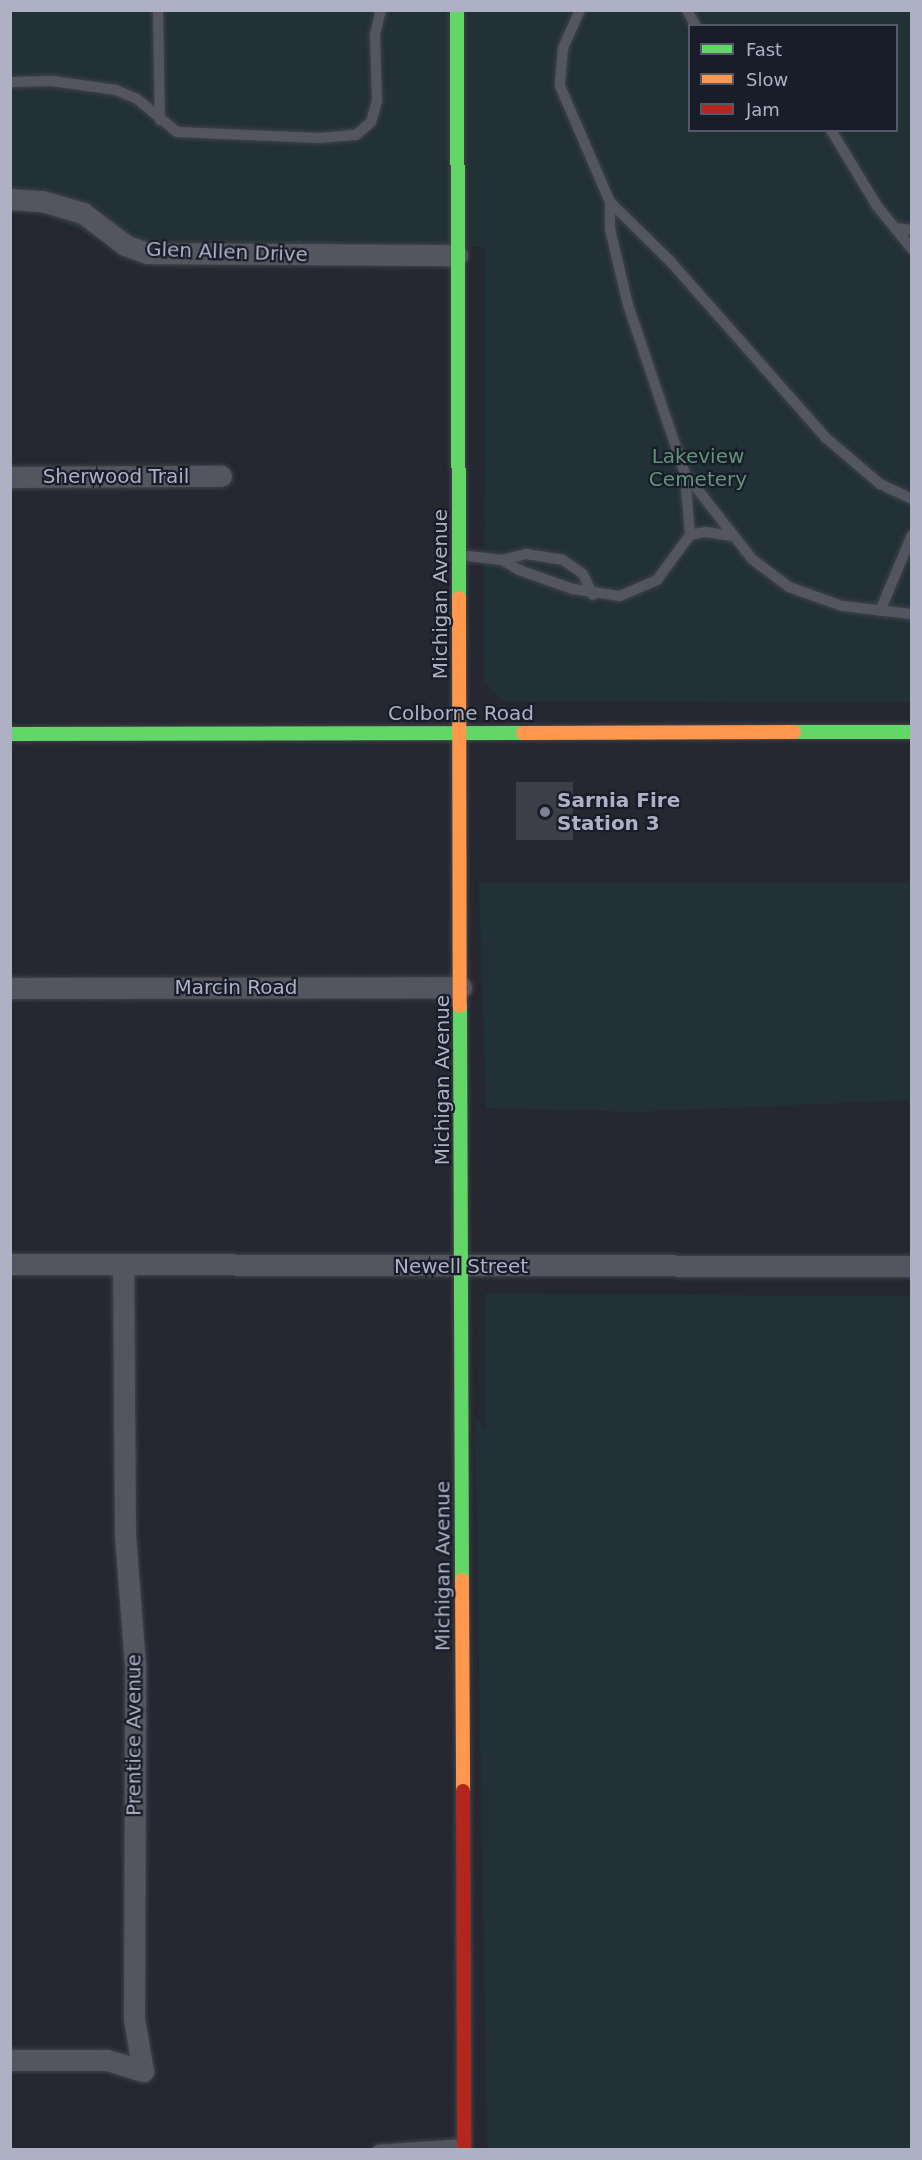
<!DOCTYPE html>
<style>
body{margin:0}
#map{position:relative;width:922px;height:2160px;overflow:hidden;background:#252830;font-family:"DejaVu Sans",sans-serif}
div>[style]{position:absolute}
[style*='--x']{left:calc(var(--x)*1px);top:calc(var(--y)*1px);width:calc(var(--w)*1px);rotate:calc(var(--a)*1deg)}
.green>*{inset:0;background:#223136}
.building>*{inset:0;background:#3c3f47;transform-origin:0 0}
.roads{filter:drop-shadow(0 0 2px #414349) drop-shadow(0 0 2px #414349)}
.lane>*{height:10px;margin:-5px;padding:0 5px;transform-origin:5px;border-radius:5px;background:#54565f}
.street>*{height:21px;margin:-10.5px;padding:0 10.5px;transform-origin:10.5px;border-radius:10.5px;background:#54565f}
.fast>*{height:14px;margin:-7px;padding:0 7px;transform-origin:7px;border-radius:7px;background:#63d668}
.slow>*{height:14px;margin:-7px;padding:0 7px;transform-origin:7px;border-radius:7px;background:#ff974d}
.jam>*{height:14px;margin:-7px;padding:0 7px;transform-origin:7px;border-radius:7px;background:#b3261e}
.dots>*{width:16px;height:16px;translate:-50% -50%;box-sizing:border-box;border:3px solid #181d2a;border-radius:50%}
span{translate:-50% -50%;white-space:nowrap;text-align:center;line-height:1.15;-webkit-text-stroke:4.5px #181d2a;paint-order:stroke}
.street-label{font-size:20px;color:#adb1c3}
.park-label{font-size:20px;color:#659277}
.poi-label{font-size:20px;color:#adb1c3;font-weight:700}
.left{translate:0 -50%;text-align:left}
.frame{position:absolute;inset:0;border:12px solid #adb1c3;pointer-events:none}
.legend{position:absolute;left:688px;top:24px;width:210px;height:108px;box-sizing:border-box;background:#181d2a;border:2px solid #545867;margin:0;padding:8px 10px;list-style:none;font-size:18px;color:#adb1c3}
.legend li{display:flex;align-items:center;gap:12px;height:30px}
.legend b{width:30px;border:2px solid #545867}
</style>
<div id="map">
<div class="green">
<i style="clip-path:polygon(evenodd,11px 11px,911px 11px,911px 702px,503px 701px,484px 682px,485px 247px,119px 248px,29px 207px,11px 207px,11px 11px,690px 26px,896px 26px,896px 130px,690px 130px,690px 26px)"></i>
<i style="clip-path:polygon(479px 883px,911px 883px,911px 1100px,637px 1112px,486px 1108px)"></i>
<i style="clip-path:polygon(485px 1294px,911px 1296px,911px 2149px,487px 2149px,475px 1418px,485px 1428px)"></i>
</div>
<div class="building">
<i style="left:573px;top:782px;width:58px;height:57px;rotate:90deg"></i>
</div>
<div class="roads">
<div class="lane">
<i style="--x:158;--y:10;--w:110;--a:89"></i>
<i style="--x:580;--y:10;--w:42;--a:114.1"></i>
<i style="--x:563;--y:48;--w:38;--a:95"></i>
<i style="--x:560;--y:86;--w:126;--a:66.7"></i>
<i style="--x:610;--y:202;--w:84;--a:44.5"></i>
<i style="--x:670;--y:261;--w:235;--a:48.6"></i>
<i style="--x:825;--y:437;--w:72;--a:40.5"></i>
<i style="--x:880;--y:484;--w:35;--a:25"></i>
<i style="--x:687;--y:10;--w:18;--a:61"></i>
<i style="--x:10;--y:82;--w:42;--a:-1.4"></i>
<i style="--x:52;--y:81;--w:65;--a:8"></i>
<i style="--x:116;--y:90;--w:23;--a:23"></i>
<i style="--x:137;--y:99;--w:52;--a:39.5"></i>
<i style="--x:177;--y:132;--w:142;--a:2.4"></i>
<i style="--x:319;--y:138;--w:37;--a:-5"></i>
<i style="--x:356;--y:135;--w:20;--a:-41"></i>
<i style="--x:371;--y:122;--w:22;--a:-74"></i>
<i style="--x:377;--y:101;--w:67;--a:-91.7"></i>
<i style="--x:375;--y:34;--w:25;--a:-76"></i>
<i style="--x:831;--y:130;--w:89;--a:58.8"></i>
<i style="--x:877;--y:206;--w:55;--a:50.9"></i>
<i style="--x:895;--y:228;--w:17;--a:7"></i>
<i style="--x:687;--y:476;--w:105;--a:51.9"></i>
<i style="--x:752;--y:559;--w:46;--a:37.1"></i>
<i style="--x:789;--y:587;--w:56;--a:19.7"></i>
<i style="--x:842;--y:606;--w:70;--a:6.5"></i>
<i style="--x:690;--y:535;--w:16;--a:-11"></i>
<i style="--x:706;--y:532;--w:25;--a:9"></i>
<i style="--x:460;--y:555;--w:42;--a:6.8"></i>
<i style="--x:502;--y:560;--w:20;--a:30"></i>
<i style="--x:519;--y:570;--w:57;--a:19.4"></i>
<i style="--x:573;--y:589;--w:48;--a:8.5"></i>
<i style="--x:620;--y:596;--w:40;--a:-23.4"></i>
<i style="--x:657;--y:580;--w:56;--a:-53.7"></i>
<i style="--x:690;--y:535;--w:61;--a:-94.7"></i>
<i style="--x:685;--y:474;--w:178;--a:-108.6"></i>
<i style="--x:628;--y:305;--w:78;--a:-103.3"></i>
<i style="--x:610;--y:229;--w:27;--a:-90"></i>
<i style="--x:502;--y:560;--w:25;--a:-14"></i>
<i style="--x:526;--y:554;--w:37;--a:9"></i>
<i style="--x:563;--y:560;--w:24;--a:35"></i>
<i style="--x:583;--y:574;--w:23;--a:65"></i>
<i style="--x:880;--y:611;--w:82;--a:-67.2"></i>
<i style="--x:378;--y:2150;--w:85;--a:-4"></i>
</div>
<div class="street">
<i style="--x:10;--y:199;--w:32;--a:4"></i>
<i style="--x:42;--y:201;--w:43;--a:16.3"></i>
<i style="--x:83;--y:213;--w:53;--a:37.3"></i>
<i style="--x:125;--y:245;--w:23;--a:20"></i>
<i style="--x:147;--y:253;--w:310;--a:0.4"></i>
<i style="--x:10;--y:477;--w:211;--a:-0.3"></i>
<i style="--x:10;--y:988;--w:451;--a:-0.1"></i>
<i style="--x:10;--y:1264;--w:902;--a:0.13"></i>
<i style="--x:10;--y:2060;--w:97;--a:0"></i>
<i style="--x:107;--y:2060;--w:38;--a:17"></i>
<i style="--x:143;--y:2071;--w:53;--a:-99.8"></i>
<i style="--x:134;--y:2019;--w:354;--a:-89.8"></i>
<i style="--x:135;--y:1665;--w:130;--a:-94.4"></i>
<i style="--x:125;--y:1535;--w:271;--a:-90.4"></i>
</div>
<div class="fast">
<i style="--x:457;--y:10;--w:588;--a:89.81"></i>
<i style="--x:794;--y:732;--w:118;--a:0"></i>
<i style="--x:10;--y:734;--w:513;--a:-0.11"></i>
<i style="--x:460;--y:1006;--w:574;--a:89.8"></i>
</div>
<div class="slow">
<i style="--x:459;--y:598;--w:408;--a:89.9"></i>
<i style="--x:523;--y:733;--w:271;--a:-0.2"></i>
<i style="--x:462;--y:1580;--w:211;--a:89.7"></i>
</div>
<div class="jam">
<i style="--x:463;--y:1791;--w:359;--a:89.8"></i>
</div>
</div>
<div class="dots">
<i style="left:545px;top:812px;background:#7d8190"></i>
</div>
<div class="street-label">
<span style="left:227px;top:252px;rotate:2deg">Glen Allen Drive</span>
<span style="left:116px;top:476px">Sherwood Trail</span>
<span style="left:440px;top:594px;rotate:-90deg">Michigan Avenue</span>
<span style="left:461px;top:713px">Colborne Road</span>
<span style="left:236px;top:987px">Marcin Road</span>
<span style="left:442px;top:1080px;rotate:-90deg">Michigan Avenue</span>
<span style="left:461px;top:1266px">Newell Street</span>
<span style="left:443px;top:1566px;rotate:-90deg">Michigan Avenue</span>
<span style="left:134px;top:1735px;rotate:-90deg">Prentice Avenue</span>
</div>
<div class="park-label">
<span style="left:698px;top:468px">Lakeview<br>Cemetery</span>
</div>
<div class="poi-label">
<span class="left" style="left:557px;top:812px">Sarnia Fire<br>Station 3</span>
</div>
<div class="frame"></div>
<ul class="legend">
<li><b style="height:8px;background:#63d668"></b>Fast</li>
<li><b style="height:8px;background:#ff974d"></b>Slow</li>
<li><b style="height:8px;background:#b3261e"></b>Jam</li>
</ul>
</div>
